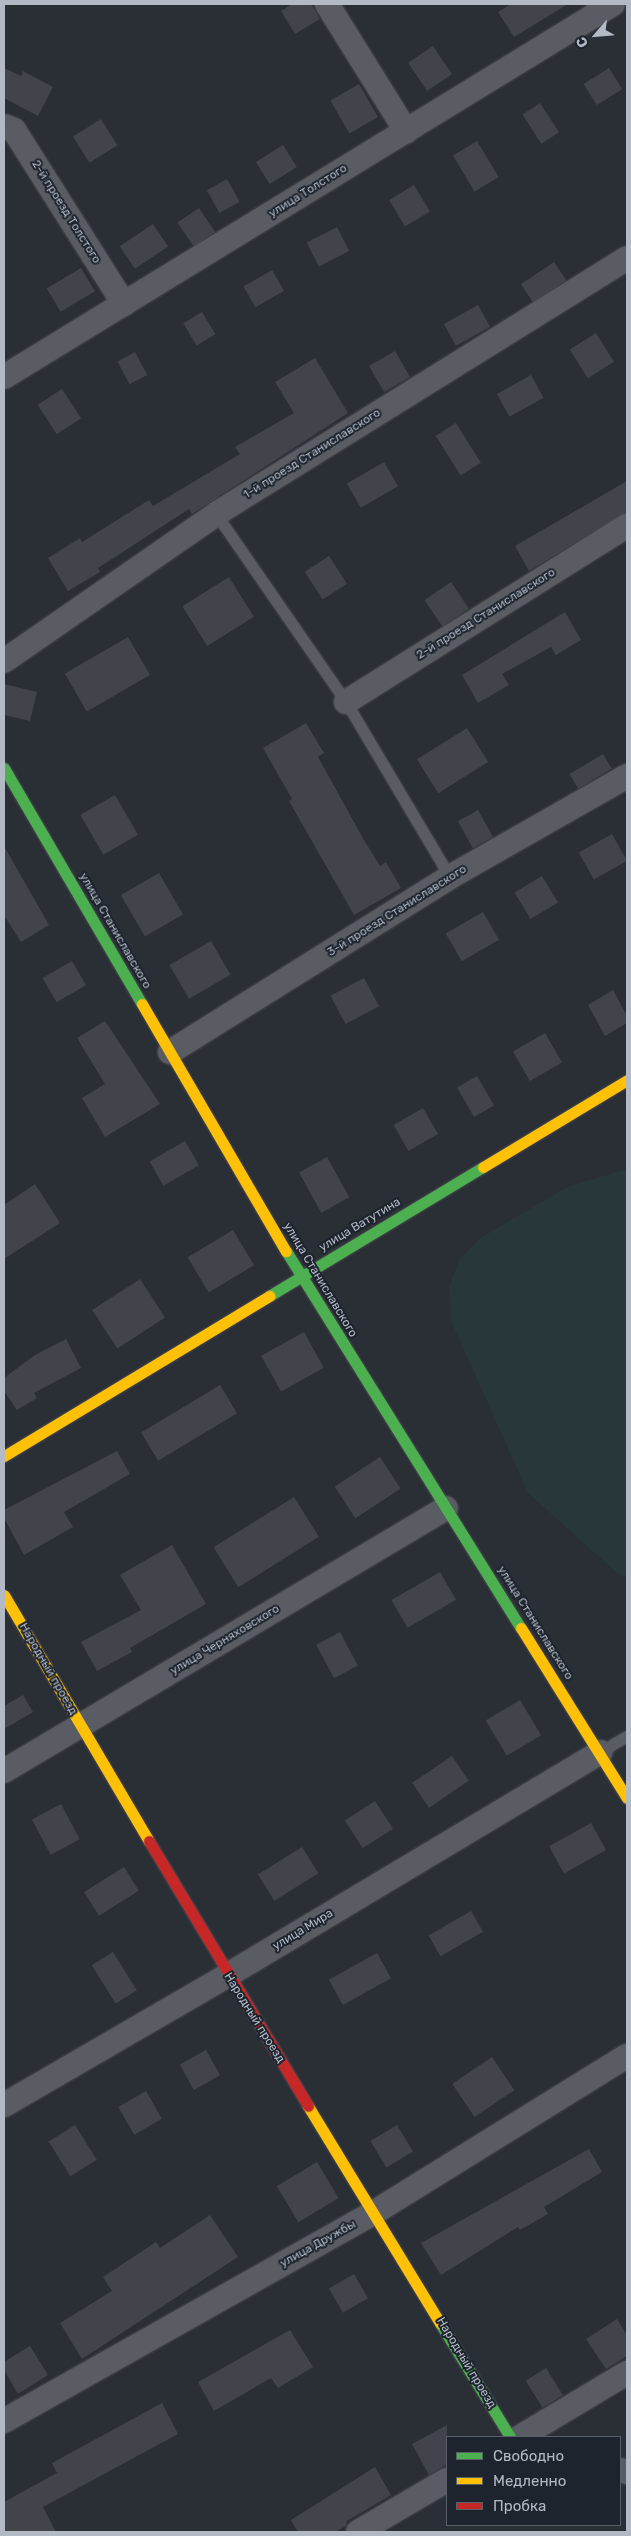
<!DOCTYPE html>
<meta charset="utf-8">
<style>
body{margin:0}
#map{position:relative;width:631px;height:2536px;overflow:hidden;background:#2a2e35;font-family:Rubik,sans-serif}
div>[style]{position:absolute}
[style*='--x']{left:calc(var(--x)*1px);top:calc(var(--y)*1px);width:calc(var(--w)*1px);rotate:calc(var(--a)*1deg)}
.green>*{inset:0;background:#28383a}
.building>*{inset:0;background:#41454b;transform-origin:0 0}
.roads{filter:drop-shadow(0 0 1px #484a4f) drop-shadow(0 0 1px #484a4f)}
.lane>*{height:11px;margin:-5.5px;padding:0 5.5px;transform-origin:5.5px;border-radius:5.5px;background:#595c62}
.street>*{height:24px;margin:-12px;padding:0 12px;transform-origin:12px;border-radius:12px;background:#595c62}
.fast>*{height:11px;margin:-5.5px;padding:0 5.5px;transform-origin:5.5px;border-radius:5.5px;background:#4caf50}
.slow>*{height:11px;margin:-5.5px;padding:0 5.5px;transform-origin:5.5px;border-radius:5.5px;background:#ffc107}
.jam>*{height:11px;margin:-5.5px;padding:0 5.5px;transform-origin:5.5px;border-radius:5.5px;background:#c62828}
span{translate:-50% -50%;white-space:nowrap;text-align:center;line-height:1.15;-webkit-text-stroke:4px #1d242e;paint-order:stroke}
.street-label{font-size:12px;color:#b3bac5}
.frame{position:absolute;inset:0;border:5px solid #b3bac5;pointer-events:none}
.legend{position:absolute;left:446px;top:2436px;width:175px;height:90px;box-sizing:border-box;background:#1d242e;border:1px solid #59606a;margin:0;padding:6px 9px;list-style:none;font-size:15px;color:#b3bac5}
.legend li{display:flex;align-items:center;gap:10px;height:25px}
.legend b{width:25px;border:1px solid #59606a}
.north{position:absolute;left:571px;top:10px;width:50px;height:50px;-webkit-text-stroke:4px #1d242e;paint-order:stroke;rotate:243deg;font-size:14px;font-weight:700;line-height:20px;text-align:center;color:#b3bac5}
.north::after{content:'';display:block;margin:auto;width:18px;height:22px;background:#b3bac5;clip-path:polygon(50% 0,100% 100%,50% 72%,0 100%)}
</style>
<div id="map">
<div class="green">
<i style="clip-path:polygon(627px 1169px,627px 1578px,618px 1574px,528px 1493px,451px 1321px,449px 1287px,460px 1258px,482px 1237px,569px 1186px)"></i>
</div>
<div class="building">
<i style="clip-path:polygon(292px 4px,311px 4px,320px 19px,295px 34px,281px 11px)"></i>
<i style="clip-path:polygon(511px 4px,568px 4px,514px 37px,498px 12px)"></i>
<i style="left:433px;top:46px;width:34px;height:30px;rotate:56deg"></i>
<i style="clip-path:polygon(4px 68px,21px 76px,23px 71px,53px 87px,38px 116px,4px 98px)"></i>
<i style="left:609px;top:68px;width:25px;height:30px;rotate:58deg"></i>
<i style="left:359px;top:84px;width:38px;height:33px;rotate:60deg"></i>
<i style="left:540px;top:103px;width:35px;height:21px;rotate:57deg"></i>
<i style="left:101px;top:119px;width:31px;height:33px;rotate:58deg"></i>
<i style="left:477px;top:141px;width:42px;height:28px;rotate:59deg"></i>
<i style="left:283px;top:145px;width:26px;height:32px;rotate:58deg"></i>
<i style="left:227px;top:179px;width:26px;height:23px;rotate:61deg"></i>
<i style="left:414px;top:185px;width:31px;height:29px;rotate:59deg"></i>
<i style="left:199px;top:208px;width:29px;height:26px;rotate:56deg"></i>
<i style="left:153px;top:224px;width:27px;height:40px;rotate:56deg"></i>
<i style="left:337px;top:227px;width:27px;height:34px;rotate:63deg"></i>
<i style="left:554px;top:262px;width:22px;height:40px;rotate:56deg"></i>
<i style="left:81px;top:268px;width:27px;height:40px;rotate:59deg"></i>
<i style="left:272px;top:270px;width:24px;height:33px;rotate:60deg"></i>
<i style="left:478px;top:305px;width:25px;height:39px;rotate:61deg"></i>
<i style="left:202px;top:312px;width:26px;height:22px;rotate:59deg"></i>
<i style="left:596px;top:333px;width:34px;height:31px;rotate:58deg"></i>
<i style="left:395px;top:351px;width:30px;height:30px;rotate:60deg"></i>
<i style="left:135px;top:352px;width:26px;height:20px;rotate:62deg"></i>
<i style="clip-path:polygon(315px 358px,348px 413px,192px 514px,189px 509px,98px 568px,100px 572px,68px 591px,48px 558px,80px 538px,82px 542px,149px 500px,153px 506px,240px 454px,235px 447px,294px 413px,275px 382px)"></i>
<i style="left:531px;top:375px;width:26px;height:39px;rotate:61deg"></i>
<i style="left:62px;top:389px;width:35px;height:29px;rotate:57deg"></i>
<i style="left:456px;top:423px;width:47px;height:24px;rotate:58deg"></i>
<i style="left:384px;top:462px;width:28px;height:43px;rotate:60deg"></i>
<i style="clip-path:polygon(627px 481px,627px 512px,529px 571px,515px 546px)"></i>
<i style="left:329px;top:556px;width:33px;height:29px;rotate:57deg"></i>
<i style="left:229px;top:577px;width:47px;height:55px;rotate:58deg"></i>
<i style="left:451px;top:582px;width:32px;height:32px;rotate:56deg"></i>
<i style="clip-path:polygon(565px 612px,581px 640px,556px 655px,551px 647px,502px 674px,509px 685px,478px 703px,462px 675px)"></i>
<i style="left:128px;top:637px;width:44px;height:73px;rotate:60deg"></i>
<i style="clip-path:polygon(4px 684px,37px 692px,30px 721px,4px 715px)"></i>
<i style="clip-path:polygon(306px 723px,324px 753px,318px 757px,364px 840px,380px 866px,386px 862px,401px 888px,354px 915px,289px 801px,292px 799px,263px 748px)"></i>
<i style="left:467px;top:728px;width:40px;height:59px;rotate:58deg"></i>
<i style="left:603px;top:754px;width:17px;height:39px;rotate:59deg"></i>
<i style="left:115px;top:795px;width:46px;height:40px;rotate:60deg"></i>
<i style="left:478px;top:810px;width:31px;height:23px;rotate:61deg"></i>
<i style="left:612px;top:834px;width:31px;height:38px;rotate:61deg"></i>
<i style="clip-path:polygon(4px 846px,49px 925px,21px 942px,4px 915px)"></i>
<i style="left:159px;top:873px;width:48px;height:44px;rotate:60deg"></i>
<i style="left:542px;top:876px;width:31px;height:32px;rotate:59deg"></i>
<i style="left:483px;top:912px;width:32px;height:43px;rotate:60deg"></i>
<i style="left:211px;top:941px;width:39px;height:48px;rotate:60deg"></i>
<i style="left:72px;top:961px;width:28px;height:34px;rotate:60deg"></i>
<i style="left:364px;top:978px;width:32px;height:38px;rotate:62deg"></i>
<i style="clip-path:polygon(613px 990px,627px 1016px,627px 1023px,605px 1036px,588px 1005px)"></i>
<i style="clip-path:polygon(105px 1021px,160px 1104px,105px 1137px,82px 1098px,105px 1084px,77px 1038px)"></i>
<i style="left:545px;top:1033px;width:34px;height:37px;rotate:60deg"></i>
<i style="left:477px;top:1076px;width:34px;height:23px;rotate:60deg"></i>
<i style="left:423px;top:1108px;width:30px;height:34px;rotate:60deg"></i>
<i style="left:185px;top:1141px;width:28px;height:41px;rotate:60deg"></i>
<i style="left:327px;top:1157px;width:46px;height:32px;rotate:61deg"></i>
<i style="clip-path:polygon(35px 1184px,60px 1223px,4px 1259px,4px 1205px)"></i>
<i style="left:233px;top:1230px;width:41px;height:53px;rotate:59deg"></i>
<i style="left:140px;top:1279px;width:46px;height:57px;rotate:57deg"></i>
<i style="left:304px;top:1332px;width:41px;height:49px;rotate:61deg"></i>
<i style="clip-path:polygon(66px 1339px,81px 1368px,34px 1393px,37px 1398px,17px 1410px,4px 1391px,4px 1378px,35px 1355px)"></i>
<i style="left:220px;top:1385px;width:33px;height:92px;rotate:59deg"></i>
<i style="clip-path:polygon(117px 1451px,130px 1474px,64px 1512px,73px 1527px,24px 1555px,4px 1518px,4px 1510px)"></i>
<i style="left:380px;top:1457px;width:38px;height:54px;rotate:57deg"></i>
<i style="left:294px;top:1497px;width:47px;height:95px;rotate:58deg"></i>
<i style="clip-path:polygon(172px 1545px,206px 1604px,130px 1648px,132px 1652px,97px 1671px,81px 1642px,141px 1610px,120px 1575px)"></i>
<i style="left:440px;top:1572px;width:32px;height:56px;rotate:60deg"></i>
<i style="left:340px;top:1632px;width:38px;height:27px;rotate:62deg"></i>
<i style="clip-path:polygon(23px 1695px,33px 1712px,4px 1729px,4px 1706px)"></i>
<i style="left:520px;top:1700px;width:41px;height:40px;rotate:59deg"></i>
<i style="left:452px;top:1756px;width:30px;height:48px;rotate:56deg"></i>
<i style="left:375px;top:1801px;width:33px;height:36px;rotate:57deg"></i>
<i style="left:61px;top:1804px;width:40px;height:33px;rotate:62deg"></i>
<i style="left:591px;top:1823px;width:31px;height:48px;rotate:61deg"></i>
<i style="left:302px;top:1847px;width:31px;height:52px;rotate:58deg"></i>
<i style="left:124px;top:1867px;width:28px;height:47px;rotate:58deg"></i>
<i style="left:471px;top:1911px;width:24px;height:49px;rotate:60deg"></i>
<i style="left:113px;top:1952px;width:45px;height:25px;rotate:58deg"></i>
<i style="left:377px;top:1953px;width:29px;height:55px;rotate:61deg"></i>
<i style="left:206px;top:2050px;width:29px;height:30px;rotate:61deg"></i>
<i style="left:492px;top:2057px;width:40px;height:48px;rotate:56deg"></i>
<i style="left:146px;top:2091px;width:32px;height:32px;rotate:60deg"></i>
<i style="left:75px;top:2125px;width:41px;height:31px;rotate:58deg"></i>
<i style="left:397px;top:2125px;width:31px;height:31px;rotate:59deg"></i>
<i style="clip-path:polygon(589px 2149px,602px 2172px,544px 2207px,548px 2214px,520px 2230px,518px 2227px,441px 2275px,421px 2243px)"></i>
<i style="left:317px;top:2162px;width:42px;height:47px;rotate:59deg"></i>
<i style="clip-path:polygon(210px 2215px,238px 2257px,82px 2359px,60px 2323px,112px 2291px,103px 2277px,156px 2242px,160px 2248px)"></i>
<i style="left:354px;top:2274px;width:28px;height:29px;rotate:60deg"></i>
<i style="clip-path:polygon(617px 2319px,627px 2335px,627px 2356px,606px 2369px,586px 2339px)"></i>
<i style="clip-path:polygon(290px 2330px,313px 2367px,278px 2388px,271px 2378px,214px 2411px,198px 2382px)"></i>
<i style="clip-path:polygon(30px 2346px,48px 2375px,18px 2394px,4px 2370px,4px 2362px)"></i>
<i style="left:546px;top:2368px;width:32px;height:24px;rotate:58deg"></i>
<i style="clip-path:polygon(162px 2403px,178px 2434px,43px 2507px,56px 2532px,4px 2532px,4px 2502px,57px 2473px,52px 2463px)"></i>
<i style="clip-path:polygon(447px 2425px,447px 2464px,429px 2475px,412px 2444px)"></i>
<i style="clip-path:polygon(375px 2467px,391px 2495px,347px 2521px,346px 2526px,335px 2532px,298px 2532px,291px 2520px)"></i>
</div>
<div class="roads">
<div class="lane">
<i style="--x:216;--y:514;--w:229;--a:55.3"></i>
<i style="--x:346;--y:702;--w:204;--a:59.3"></i>
<i style="--x:600;--y:1752;--w:31;--a:-31"></i>
</div>
<div class="street">
<i style="--x:327;--y:4;--w:150;--a:58.1"></i>
<i style="--x:4;--y:126;--w:11;--a:22"></i>
<i style="--x:14;--y:130;--w:206;--a:57.7"></i>
<i style="--x:4;--y:377;--w:714;--a:-31.49"></i>
<i style="--x:4;--y:661;--w:258;--a:-34.7"></i>
<i style="--x:216;--y:514;--w:484;--a:-31.9"></i>
<i style="--x:346;--y:702;--w:332;--a:-32.1"></i>
<i style="--x:170;--y:1052;--w:330;--a:-32"></i>
<i style="--x:450;--y:877;--w:204;--a:-29.7"></i>
<i style="--x:4;--y:1771;--w:514;--a:-30.75"></i>
<i style="--x:4;--y:2105;--w:259;--a:-30.1"></i>
<i style="--x:228;--y:1975;--w:434;--a:-30.9"></i>
<i style="--x:4;--y:2421;--w:426;--a:-29.4"></i>
<i style="--x:375;--y:2212;--w:296;--a:-31.8"></i>
<i style="--x:520;--y:2437;--w:125;--a:-30.9"></i>
<i style="--x:620;--y:2470;--w:7;--a:16"></i>
<i style="--x:358;--y:2532;--w:103;--a:-30.3"></i>
</div>
<div class="fast">
<i style="--x:4;--y:768;--w:273;--a:59.7"></i>
<i style="--x:286;--y:1251;--w:444;--a:58.1"></i>
<i style="--x:269;--y:1296;--w:250;--a:-31.1"></i>
<i style="--x:440;--y:2323;--w:134;--a:58.4"></i>
</div>
<div class="slow">
<i style="--x:142;--y:1004;--w:286;--a:59.8"></i>
<i style="--x:483;--y:1167;--w:168;--a:-31.1"></i>
<i style="--x:4;--y:1456;--w:310;--a:-31.1"></i>
<i style="--x:4;--y:1595;--w:286;--a:59.5"></i>
<i style="--x:521;--y:1628;--w:200;--a:58.1"></i>
<i style="--x:308;--y:2106;--w:254;--a:58.7"></i>
</div>
<div class="jam">
<i style="--x:149;--y:1841;--w:309;--a:59"></i>
</div>
</div>
<div class="street-label">
<span style="left:308px;top:191px;rotate:-32deg">улица Толстого</span>
<span style="left:66px;top:212px;rotate:58deg">2-й проезд Толстого</span>
<span style="left:312px;top:454px;rotate:-32deg">1-й проезд Станиславского</span>
<span style="left:486px;top:614px;rotate:-32deg">2-й проезд Станиславского</span>
<span style="left:397px;top:911px;rotate:-32deg">3-й проезд Станиславского</span>
<span style="left:115px;top:931px;rotate:60deg">улица Станиславского</span>
<span style="left:360px;top:1225px;rotate:-31deg">улица Ватутина</span>
<span style="left:320px;top:1280px;rotate:59deg">улица Станиславского</span>
<span style="left:535px;top:1623px;rotate:58deg">улица Станиславского</span>
<span style="left:225px;top:1640px;rotate:-31deg">улица Черняховского</span>
<span style="left:48px;top:1669px;rotate:60deg">Народный проезд</span>
<span style="left:303px;top:1930px;rotate:-31deg">улица Мира</span>
<span style="left:254px;top:2018px;rotate:58deg">Народный проезд</span>
<span style="left:318px;top:2244px;rotate:-29deg">улица Дружбы</span>
<span style="left:466px;top:2363px;rotate:59deg">Народный проезд</span>
</div>
<div class="frame"></div>
<ul class="legend">
<li><b style="height:6px;background:#4caf50"></b>Свободно</li>
<li><b style="height:6px;background:#ffc107"></b>Медленно</li>
<li><b style="height:6px;background:#c62828"></b>Пробка</li>
</ul>
<div class="north">С</div>
</div>
